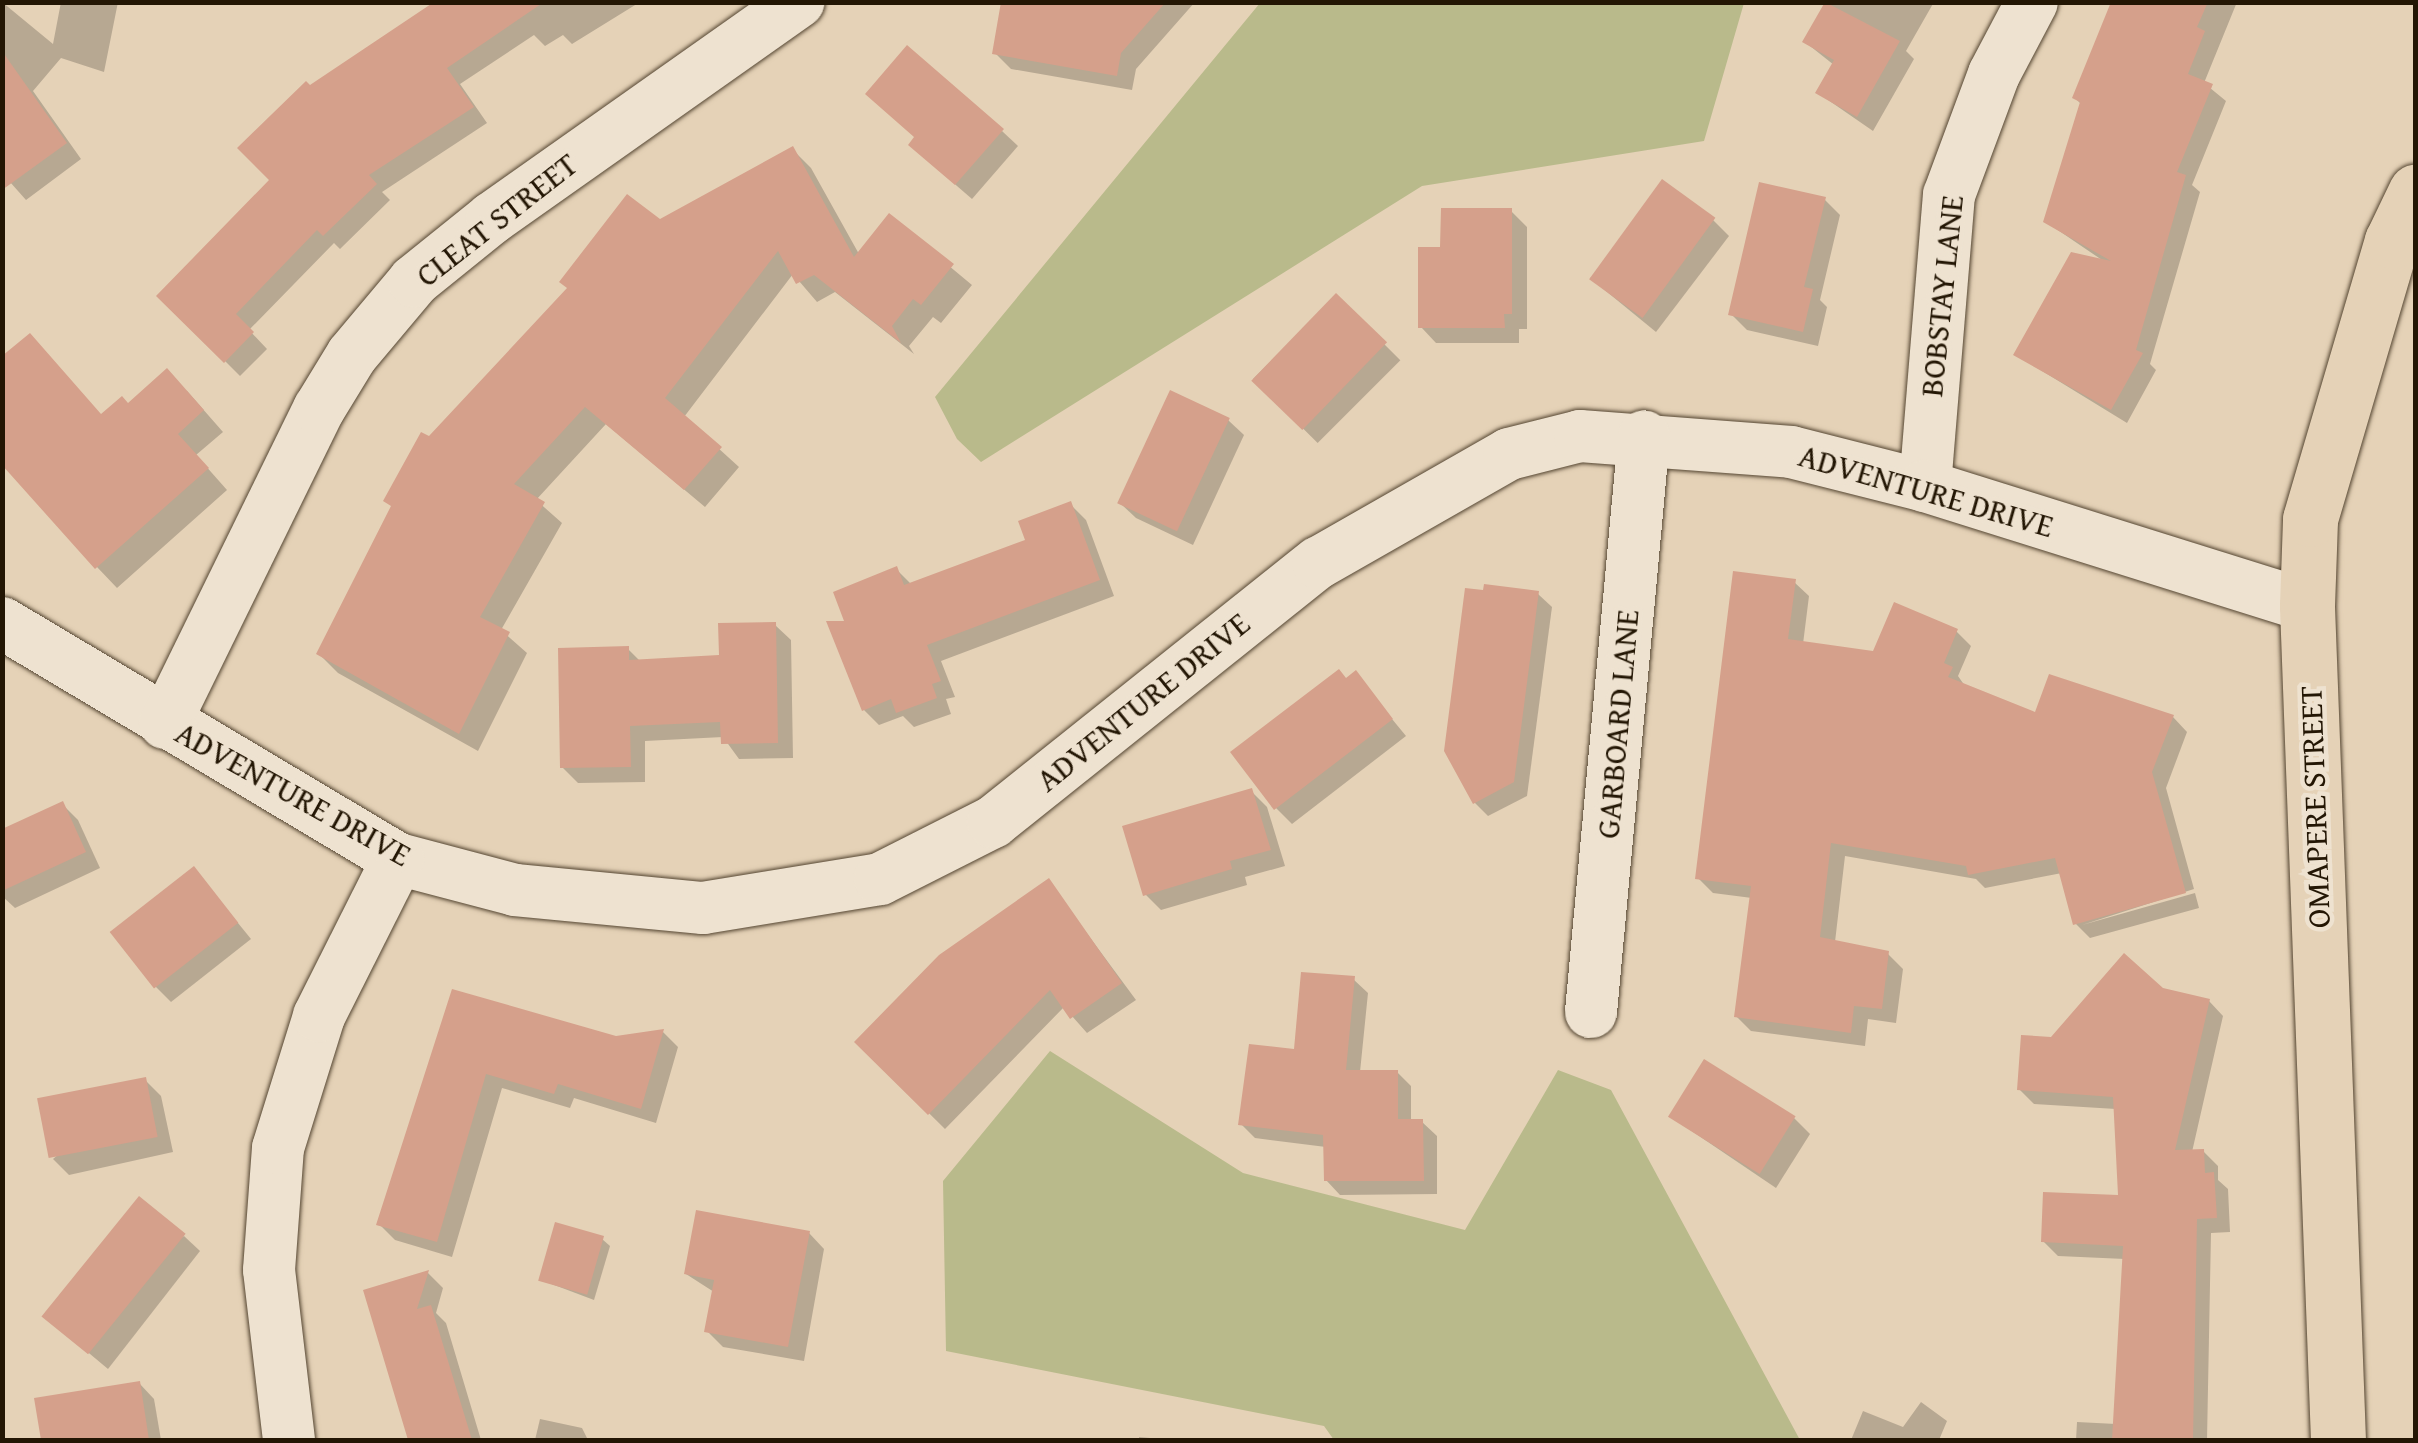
<!DOCTYPE html>
<style>
body{margin:0}
#map{position:relative;width:2418px;height:1443px;overflow:hidden;background:#e5d2b7;font-family:"Gentium Book Plus",serif}
div>[style]{position:absolute}
[style*='--x']{left:calc(var(--x)*1px);top:calc(var(--y)*1px);width:calc(var(--w)*1px);rotate:calc(var(--a)*1deg)}
.green>*{inset:0;background:#b9ba8b}
.shadow>*{inset:0;background:#0003;transform-origin:0 0}
.building>*{inset:0;background:#d5a08b;transform-origin:0 0}
.roads{filter:drop-shadow(0 0 2px #544531) drop-shadow(0 0 2px #544531)}
.minor>*{height:52px;margin:-26px;padding:0 26px;transform-origin:26px;border-radius:26px;background:#eee2d0}
.major>*{height:55px;margin:-27.5px;padding:0 27.5px;transform-origin:27.5px;border-radius:27.5px;background:#e5d2b7}
span{translate:-50% -50%;white-space:nowrap;text-align:center;line-height:1.15;-webkit-text-stroke:9px #eee2d0;paint-order:stroke}
.street-label{font-size:32px;color:#231604}
.frame{position:absolute;inset:0;border:5px solid #231604;pointer-events:none}
</style>
<div id="map">
<div class="green">
<i style="clip-path:polygon(1260px 3px,1744px 3px,1704px 141px,1422px 186px,981px 462px,957px 439px,935px 397px)"></i>
<i style="clip-path:polygon(1050px 1051px,1243px 1173px,1465px 1230px,1558px 1070px,1611px 1090px,1800px 1440px,1334px 1440px,1324px 1426px,946px 1351px,943px 1181px)"></i>
</div>
<div class="shadow">
<i style="clip-path:polygon(2px 2px,53px 44px,61px 2px,118px 2px,104px 72px,61px 58px,33px 91px,81px 159px,26px 200px,2px 173px)"></i>
<i style="clip-path:polygon(439px 2px,640px 2px,572px 44px,563px 35px,545px 46px,534px 35px,460px 84px,487px 123px,382px 192px,390px 200px,340px 249px,334px 243px,249px 330px,267px 349px,240px 376px,160px 296px,272px 180px,309px 88px)"></i>
<i style="clip-path:polygon(1062px 2px,1195px 2px,1136px 69px,1132px 90px,1011px 69px,995px 53px)"></i>
<i style="clip-path:polygon(1827px 2px,1934px 2px,1906px 51px,1914px 59px,1873px 131px,1818px 93px,1834px 65px,1805px 42px)"></i>
<i style="clip-path:polygon(2145px 2px,2237px 2px,2204px 83px,2226px 101px,2192px 185px,2200px 192px,2150px 364px,2156px 370px,2127px 423px,2016px 355px,2102px 260px,2046px 222px,2081px 104px,2075px 98px)"></i>
<i style="clip-path:polygon(1002px 131px,1018px 146px,972px 199px,927px 160px)"></i>
<i style="clip-path:polygon(792px 149px,811px 168px,859px 254px,889px 216px,972px 285px,941px 323px,933px 317px,909px 346px,914px 354px,835px 292px,817px 302px,793px 274px,684px 417px,739px 467px,705px 507px,606px 424px,536px 500px,562px 523px,501px 630px,527px 653px,478px 751px,338px 673px,319px 654px,429px 440px,660px 222px)"></i>
<i style="clip-path:polygon(1824px 199px,1840px 215px,1820px 300px,1827px 307px,1818px 346px,1747px 330px,1731px 314px)"></i>
<i style="clip-path:polygon(1511px 211px,1527px 227px,1527px 329px,1519px 329px,1519px 343px,1436px 343px,1421px 327px,1443px 250px)"></i>
<i style="clip-path:polygon(1713px 220px,1729px 236px,1656px 332px,1590px 278px)"></i>
<i style="left:1336px;top:296px;width:91px;height:117px;rotate:45deg"></i>
<i style="clip-path:polygon(187px 391px,223px 432px,196px 455px,227px 490px,117px 588px,97px 567px,103px 417px)"></i>
<i style="clip-path:polygon(1228px 420px,1244px 435px,1193px 545px,1136px 518px,1120px 503px)"></i>
<i style="clip-path:polygon(1070px 504px,1086px 520px,1114px 596px,941px 661px,955px 697px,946px 699px,951px 714px,914px 727px,903px 716px,879px 725px,864px 710px,847px 623px,896px 569px,912px 585px,1028px 542px)"></i>
<i style="clip-path:polygon(1794px 582px,1809px 596px,1803px 644px,1875px 654px,1956px 631px,1971px 646px,1958px 676px,1965px 686px,2036px 715px,2173px 717px,2187px 732px,2166px 788px,2194px 889px,2082px 925px,2195px 893px,2199px 908px,2090px 938px,2075px 923px,2062px 873px,1985px 888px,1976px 879px,1845px 856px,1835px 942px,1888px 954px,1903px 969px,1896px 1023px,1868px 1019px,1865px 1046px,1751px 1031px,1736px 1016px,1752px 898px,1713px 893px,1698px 878px)"></i>
<i style="clip-path:polygon(1485px 593px,1538px 594px,1552px 607px,1527px 796px,1488px 816px,1475px 803px)"></i>
<i style="clip-path:polygon(775px 625px,791px 640px,793px 758px,739px 759px,723px 737px,645px 741px,645px 782px,578px 783px,562px 767px,628px 649px,641px 662px,722px 658px)"></i>
<i style="clip-path:polygon(1355px 674px,1406px 736px,1292px 824px,1276px 808px)"></i>
<i style="clip-path:polygon(1251px 791px,1267px 807px,1285px 866px,1245px 877px,1247px 885px,1161px 910px,1145px 894px)"></i>
<i style="clip-path:polygon(62px 804px,78px 820px,100px 868px,15px 908px,2px 896px,2px 832px)"></i>
<i style="clip-path:polygon(194px 869px,251px 939px,171px 1002px,155px 986px)"></i>
<i style="clip-path:polygon(1049px 882px,1136px 1000px,1087px 1033px,1064px 1007px,945px 1129px,857px 1042px)"></i>
<i style="clip-path:polygon(1353px 979px,1368px 993px,1360px 1072px,1397px 1072px,1411px 1086px,1411px 1122px,1422px 1122px,1437px 1136px,1437px 1194px,1340px 1195px,1326px 1180px,1326px 1147px,1255px 1138px,1241px 1124px)"></i>
<i style="clip-path:polygon(2162px 990px,2209px 1001px,2223px 1016px,2192px 1152px,2203px 1151px,2218px 1166px,2218px 1180px,2228px 1189px,2230px 1232px,2211px 1233px,2207px 1440px,2076px 1440px,2077px 1422px,2116px 1424px,2125px 1259px,2058px 1256px,2043px 1241px,2121px 1198px,2116px 1109px,2034px 1104px,2019px 1089px,2052px 1040px)"></i>
<i style="clip-path:polygon(454px 992px,616px 1039px,663px 1032px,678px 1047px,656px 1123px,574px 1098px,570px 1108px,502px 1088px,452px 1257px,395px 1240px,379px 1224px)"></i>
<i style="clip-path:polygon(145px 1080px,161px 1096px,173px 1152px,69px 1175px,53px 1159px)"></i>
<i style="clip-path:polygon(1671px 1117px,1794px 1118px,1810px 1134px,1776px 1188px)"></i>
<i style="clip-path:polygon(809px 1233px,824px 1249px,804px 1361px,723px 1347px,707px 1331px,714px 1292px,686px 1274px)"></i>
<i style="clip-path:polygon(184px 1236px,200px 1251px,108px 1369px,47px 1318px)"></i>
<i style="clip-path:polygon(602px 1239px,610px 1246px,594px 1300px,541px 1280px)"></i>
<i style="clip-path:polygon(428px 1273px,443px 1288px,436px 1313px,446px 1323px,481px 1440px,410px 1440px,366px 1291px)"></i>
<i style="clip-path:polygon(139px 1383px,154px 1399px,161px 1440px,43px 1440px,37px 1400px)"></i>
<i style="clip-path:polygon(1921px 1402px,1947px 1421px,1939px 1440px,1851px 1440px,1863px 1411px,1903px 1427px)"></i>
<i style="clip-path:polygon(540px 1419px,582px 1428px,588px 1440px,535px 1440px)"></i>
<i style="clip-path:polygon(1139px 1437px,1173px 1440px,1139px 1440px)"></i>
</div>
<div class="building">
<i style="clip-path:polygon(434px 2px,544px 2px,447px 68px,474px 107px,369px 175px,377px 184px,323px 236px,317px 230px,236px 314px,254px 332px,224px 363px,156px 296px,269px 180px,237px 148px,306px 81px,310px 85px)"></i>
<i style="clip-path:polygon(1001px 2px,1166px 2px,1121px 53px,1117px 76px,992px 54px)"></i>
<i style="clip-path:polygon(1825px 2px,1900px 41px,1857px 117px,1815px 93px,1834px 60px,1802px 42px)"></i>
<i style="clip-path:polygon(2111px 2px,2208px 2px,2197px 27px,2205px 31px,2188px 74px,2213px 84px,2177px 172px,2186px 175px,2136px 350px,2143px 353px,2111px 410px,2013px 355px,2071px 252px,2111px 261px,2043px 222px,2080px 102px,2072px 98px)"></i>
<i style="clip-path:polygon(907px 45px,1004px 129px,955px 185px,908px 145px,914px 137px,865px 94px)"></i>
<i style="clip-path:polygon(2px 51px,67px 143px,2px 190px)"></i>
<i style="clip-path:polygon(793px 146px,854px 257px,889px 213px,954px 264px,921px 305px,913px 299px,892px 326px,901px 343px,814px 275px,796px 284px,778px 251px,665px 398px,722px 447px,684px 490px,585px 407px,514px 484px,545px 502px,480px 617px,510px 632px,459px 734px,316px 654px,391px 506px,383px 501px,421px 432px,429px 436px,567px 288px,559px 282px,627px 194px,660px 219px)"></i>
<i style="left:1662px;top:179px;width:66px;height:124px;rotate:36deg"></i>
<i style="clip-path:polygon(1759px 182px,1826px 197px,1804px 287px,1813px 289px,1803px 332px,1728px 315px)"></i>
<i style="clip-path:polygon(1441px 208px,1512px 208px,1512px 314px,1504px 314px,1505px 328px,1418px 328px,1418px 247px,1440px 247px)"></i>
<i style="left:1336px;top:293px;width:71px;height:122px;rotate:44deg"></i>
<i style="clip-path:polygon(30px 333px,101px 414px,122px 396px,128px 403px,167px 368px,204px 410px,178px 434px,209px 468px,95px 569px,2px 465px,2px 356px)"></i>
<i style="left:1170px;top:390px;width:66px;height:125px;rotate:25deg"></i>
<i style="clip-path:polygon(1071px 501px,1100px 580px,927px 645px,941px 681px,932px 684px,937px 698px,896px 713px,891px 699px,862px 711px,826px 621px,844px 621px,833px 592px,897px 566px,904px 585px,1025px 540px,1018px 521px)"></i>
<i style="clip-path:polygon(1733px 571px,1796px 579px,1788px 639px,1873px 651px,1894px 602px,1958px 629px,1944px 663px,1953px 667px,1948px 677px,2035px 712px,2049px 674px,2174px 715px,2152px 772px,2186px 893px,2073px 925px,2055px 858px,1968px 875px,1966px 866px,1831px 843px,1820px 937px,1889px 951px,1882px 1009px,1854px 1006px,1851px 1033px,1734px 1017px,1751px 886px,1695px 879px)"></i>
<i style="clip-path:polygon(1484px 584px,1539px 591px,1514px 782px,1473px 804px,1444px 751px,1465px 588px,1483px 590px)"></i>
<i style="clip-path:polygon(776px 622px,778px 743px,721px 744px,720px 722px,630px 726px,631px 767px,560px 768px,558px 648px,629px 646px,629px 660px,719px 655px,718px 623px)"></i>
<i style="clip-path:polygon(1339px 669px,1346px 678px,1356px 670px,1393px 719px,1274px 810px,1230px 752px)"></i>
<i style="clip-path:polygon(1252px 788px,1271px 850px,1230px 861px,1232px 869px,1143px 896px,1122px 826px)"></i>
<i style="clip-path:polygon(63px 801px,86px 852px,2px 891px,2px 829px)"></i>
<i style="left:194px;top:866px;width:72px;height:107px;rotate:52deg"></i>
<i style="clip-path:polygon(1049px 878px,1122px 983px,1070px 1019px,1050px 990px,928px 1115px,854px 1042px,939px 955px)"></i>
<i style="clip-path:polygon(2124px 953px,2163px 988px,2210px 999px,2175px 1150px,2204px 1149px,2205px 1173px,2214px 1172px,2217px 1218px,2197px 1219px,2193px 1440px,2112px 1440px,2123px 1246px,2041px 1242px,2043px 1192px,2118px 1195px,2113px 1097px,2017px 1090px,2021px 1035px,2051px 1037px)"></i>
<i style="clip-path:polygon(1301px 972px,1355px 976px,1346px 1070px,1398px 1070px,1398px 1119px,1423px 1119px,1424px 1181px,1324px 1181px,1323px 1135px,1238px 1125px,1249px 1044px,1294px 1049px)"></i>
<i style="clip-path:polygon(452px 989px,616px 1036px,664px 1029px,641px 1109px,558px 1084px,554px 1094px,486px 1074px,437px 1242px,376px 1225px)"></i>
<i style="left:1704px;top:1059px;width:108px;height:68px;rotate:32deg"></i>
<i style="left:146px;top:1077px;width:61px;height:111px;rotate:79deg"></i>
<i style="left:139px;top:1196px;width:60px;height:155px;rotate:39deg"></i>
<i style="clip-path:polygon(696px 1210px,810px 1231px,788px 1347px,704px 1332px,714px 1280px,684px 1274px)"></i>
<i style="left:555px;top:1222px;width:51px;height:61px;rotate:16deg"></i>
<i style="clip-path:polygon(429px 1270px,417px 1309px,431px 1305px,472px 1440px,408px 1440px,363px 1290px)"></i>
<i style="clip-path:polygon(140px 1381px,149px 1440px,41px 1440px,34px 1398px)"></i>
</div>
<div class="roads">
<div class="minor">
<i style="--x:1925;--y:486;--w:292;--a:-85.3"></i>
<i style="--x:1949;--y:195;--w:129;--a:-69.6"></i>
<i style="--x:1994;--y:74;--w:81;--a:-62.2"></i>
<i style="--x:2;--y:623;--w:461;--a:30.8"></i>
<i style="--x:398;--y:859;--w:121;--a:14.8"></i>
<i style="--x:515;--y:890;--w:189;--a:5.5"></i>
<i style="--x:703;--y:908;--w:179;--a:-9.3"></i>
<i style="--x:880;--y:879;--w:127;--a:-26.8"></i>
<i style="--x:993;--y:822;--w:416;--a:-38.6"></i>
<i style="--x:1318;--y:563;--w:220;--a:-29.7"></i>
<i style="--x:1509;--y:454;--w:73;--a:-14.2"></i>
<i style="--x:1580;--y:436;--w:212;--a:4.3"></i>
<i style="--x:1791;--y:452;--w:138;--a:14.2"></i>
<i style="--x:1925;--y:486;--w:400;--a:17.4"></i>
<i style="--x:165;--y:723;--w:350;--a:-63.9"></i>
<i style="--x:319;--y:409;--w:63;--a:-58.6"></i>
<i style="--x:352;--y:355;--w:97;--a:-50"></i>
<i style="--x:414;--y:281;--w:100;--a:-38.9"></i>
<i style="--x:492;--y:218;--w:375;--a:-35.2"></i>
<i style="--x:1591;--y:1012;--w:578;--a:-84.74"></i>
<i style="--x:289;--y:1440;--w:171;--a:-96.7"></i>
<i style="--x:269;--y:1270;--w:122;--a:-85.8"></i>
<i style="--x:278;--y:1148;--w:138;--a:-72.7"></i>
<i style="--x:319;--y:1016;--w:176;--a:-63.3"></i>
</div>
<div class="major">
<i style="--x:2338;--y:1440;--w:835;--a:-92.13"></i>
<i style="--x:2307;--y:606;--w:87;--a:-88"></i>
<i style="--x:2310;--y:519;--w:290;--a:-73.6"></i>
<i style="--x:2392;--y:241;--w:55;--a:-64.4"></i>
</div>
</div>
<div class="street-label">
<span style="left:497px;top:220px;rotate:-38deg">CLEAT STREET</span>
<span style="left:1942px;top:296px;rotate:-84deg">BOBSTAY LANE</span>
<span style="left:1926px;top:491px;rotate:16deg">ADVENTURE DRIVE</span>
<span style="left:1143px;top:702px;rotate:-39deg">ADVENTURE DRIVE</span>
<span style="left:1618px;top:724px;rotate:-85deg">GARBOARD LANE</span>
<span style="left:293px;top:794px;rotate:29deg">ADVENTURE DRIVE</span>
<span style="left:2315px;top:807px;rotate:-92deg">OMAPERE STREET</span>
</div>
<div class="frame"></div>
</div>
